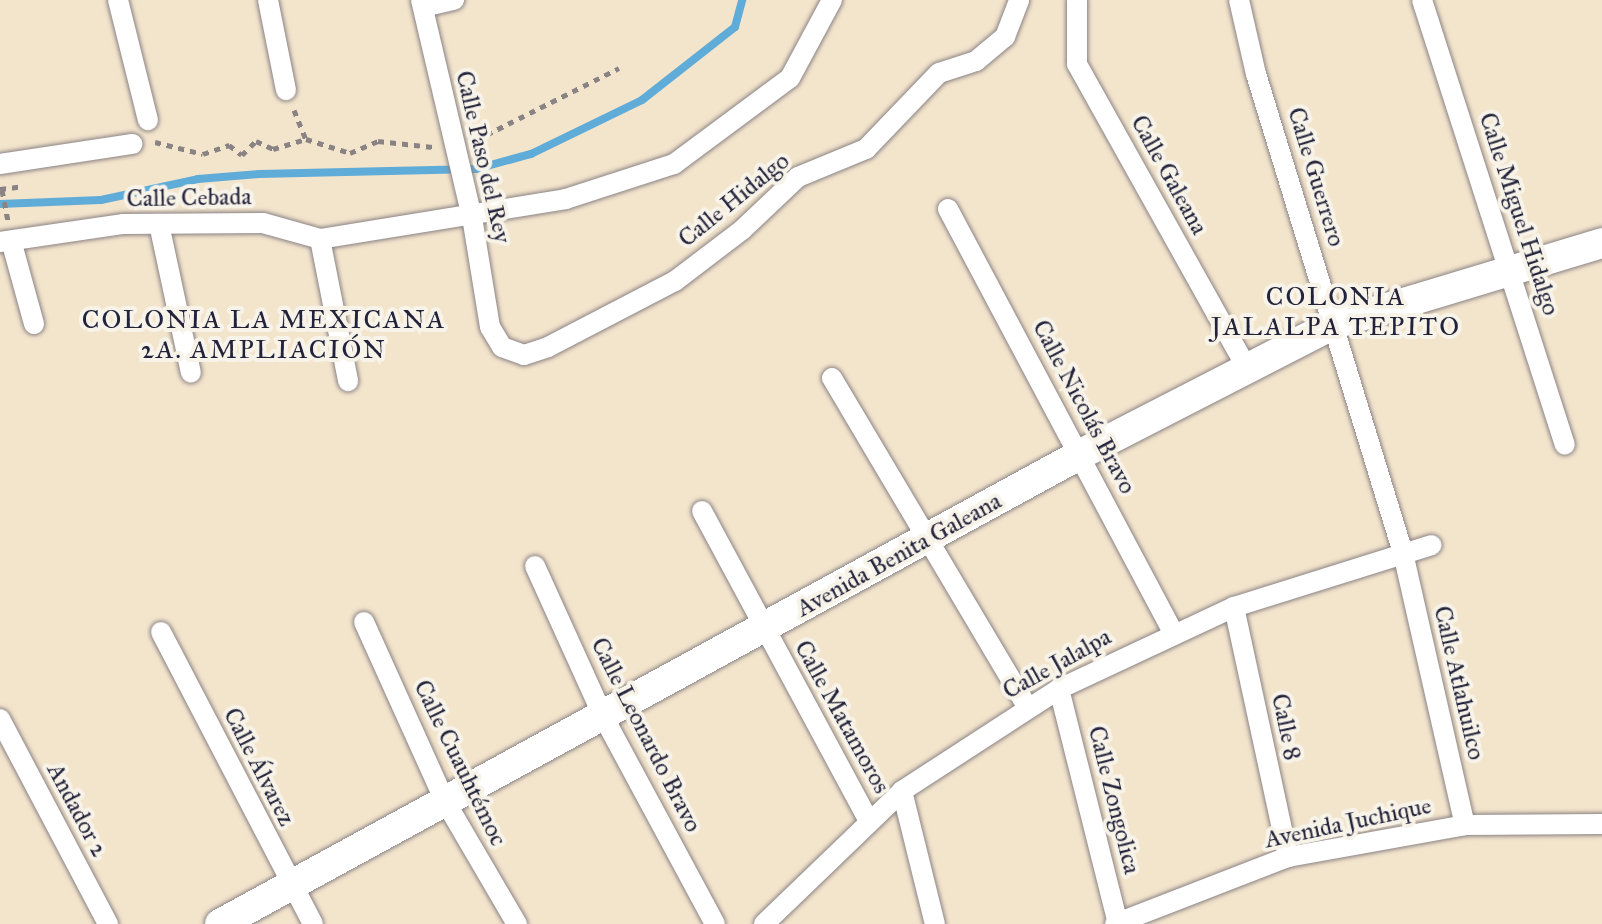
<!DOCTYPE html>
<meta charset="utf-8">
<style>
body{margin:0}
#map{position:relative;width:1602px;height:924px;overflow:hidden;background:#f3e4cc;font-family:"IM FELL Great Primer",serif}
div>[style]{position:absolute}
[style*='--x']{left:calc(var(--x)*1px);top:calc(var(--y)*1px);width:calc(var(--w)*1px);rotate:calc(var(--a)*1deg)}
.stream>*{height:8px;margin:-4px;padding:0 4px;transform-origin:4px;border-radius:4px;background:#60acd8}
.path>*{height:5px;margin-top:-2.5px;transform-origin:0;background:repeating-linear-gradient(90deg,#8a8384 0 6px,transparent 0 12px)}
.roads{filter:drop-shadow(0 0 2px #8a8384) drop-shadow(0 0 2px #8a8384)}
.street>*{height:20px;margin:-10px;padding:0 10px;transform-origin:10px;border-radius:10px;background:#fff}
.secondary>*{height:30px;margin:-15px;padding:0 15px;transform-origin:15px;border-radius:15px;background:#fff}
span{translate:-50% -50%;white-space:nowrap;text-align:center;line-height:1.15;-webkit-text-stroke:8px #f7f3e8;paint-order:stroke}
.street-label{font-size:24px;color:#22223b}
.neighbourhood-label{font-size:26px;color:#22223b;letter-spacing:2px}
</style>
<div id="map">
<div class="stream">
<i style="--x:0;--y:204;--w:101;--a:-2.3"></i>
<i style="--x:101;--y:200;--w:99;--a:-12.2"></i>
<i style="--x:198;--y:179;--w:61;--a:-4.7"></i>
<i style="--x:259;--y:174;--w:217;--a:-1.3"></i>
<i style="--x:476;--y:169;--w:57;--a:-15.3"></i>
<i style="--x:531;--y:154;--w:123;--a:-25.9"></i>
<i style="--x:642;--y:100;--w:118;--a:-38.1"></i>
<i style="--x:735;--y:27;--w:28;--a:-75"></i>
</div>
<div class="path">
<i style="--x:294;--y:110;--w:31;--a:68"></i>
<i style="--x:476;--y:140;--w:160;--a:-26.7"></i>
<i style="--x:155;--y:142;--w:49;--a:14"></i>
<i style="--x:203;--y:154;--w:28;--a:-19"></i>
<i style="--x:229;--y:145;--w:16;--a:38"></i>
<i style="--x:242;--y:155;--w:20;--a:-45"></i>
<i style="--x:256;--y:141;--w:19;--a:25"></i>
<i style="--x:273;--y:149;--w:34;--a:-17"></i>
<i style="--x:306;--y:139;--w:46;--a:17.7"></i>
<i style="--x:350;--y:153;--w:30;--a:-23"></i>
<i style="--x:378;--y:141;--w:55;--a:6.2"></i>
<i style="--x:0;--y:189;--w:23;--a:-7"></i>
<i style="--x:2;--y:190;--w:31;--a:79"></i>
</div>
<div class="roads">
<div class="street">
<i style="--x:118;--y:0;--w:124;--a:76"></i>
<i style="--x:268;--y:0;--w:92;--a:78.7"></i>
<i style="--x:421;--y:0;--w:223;--a:76.8"></i>
<i style="--x:472;--y:217;--w:111;--a:80.7"></i>
<i style="--x:490;--y:327;--w:23;--a:59"></i>
<i style="--x:502;--y:347;--w:23;--a:20"></i>
<i style="--x:524;--y:355;--w:25;--a:-18"></i>
<i style="--x:548;--y:347;--w:143;--a:-27.5"></i>
<i style="--x:675;--y:281;--w:84;--a:-37.3"></i>
<i style="--x:742;--y:230;--w:77;--a:-43.4"></i>
<i style="--x:798;--y:177;--w:74;--a:-22.4"></i>
<i style="--x:866;--y:149;--w:105;--a:-46.2"></i>
<i style="--x:939;--y:73;--w:39;--a:-18"></i>
<i style="--x:976;--y:61;--w:38;--a:-40"></i>
<i style="--x:1005;--y:37;--w:40;--a:-69"></i>
<i style="--x:1077;--y:0;--w:64;--a:90"></i>
<i style="--x:1077;--y:64;--w:348;--a:60.8"></i>
<i style="--x:1239;--y:0;--w:76;--a:77.1"></i>
<i style="--x:1256;--y:74;--w:501;--a:72.94"></i>
<i style="--x:1403;--y:553;--w:279;--a:77.2"></i>
<i style="--x:1422;--y:0;--w:467;--a:72.2"></i>
<i style="--x:423;--y:7;--w:32;--a:-13"></i>
<i style="--x:0;--y:164;--w:134;--a:-8.6"></i>
<i style="--x:948;--y:209;--w:479;--a:62"></i>
<i style="--x:159;--y:224;--w:152;--a:77.9"></i>
<i style="--x:320;--y:239;--w:145;--a:78.8"></i>
<i style="--x:0;--y:242;--w:125;--a:-8.3"></i>
<i style="--x:124;--y:224;--w:139;--a:-0.4"></i>
<i style="--x:263;--y:223;--w:59;--a:15.7"></i>
<i style="--x:320;--y:239;--w:249;--a:-9.2"></i>
<i style="--x:566;--y:199;--w:114;--a:-18"></i>
<i style="--x:674;--y:164;--w:144;--a:-36.6"></i>
<i style="--x:790;--y:78;--w:89;--a:-61.7"></i>
<i style="--x:12;--y:244;--w:83;--a:74.6"></i>
<i style="--x:832;--y:378;--w:384;--a:59.3"></i>
<i style="--x:702;--y:511;--w:352;--a:61.7"></i>
<i style="--x:535;--y:566;--w:165;--a:65.6"></i>
<i style="--x:603;--y:716;--w:236;--a:61.7"></i>
<i style="--x:1234;--y:607;--w:256;--a:77.8"></i>
<i style="--x:364;--y:622;--w:196;--a:65.7"></i>
<i style="--x:445;--y:801;--w:143;--a:59.7"></i>
<i style="--x:161;--y:632;--w:329;--a:62.5"></i>
<i style="--x:1059;--y:689;--w:242;--a:75.9"></i>
<i style="--x:0;--y:719;--w:232;--a:62.2"></i>
<i style="--x:902;--y:791;--w:137;--a:76.1"></i>
<i style="--x:764;--y:924;--w:192;--a:-43.9"></i>
<i style="--x:902;--y:791;--w:187;--a:-33"></i>
<i style="--x:1059;--y:689;--w:193;--a:-25.1"></i>
<i style="--x:1234;--y:607;--w:207;--a:-17.4"></i>
<i style="--x:1115;--y:924;--w:186;--a:-21.2"></i>
<i style="--x:1288;--y:857;--w:180;--a:-10.2"></i>
<i style="--x:1465;--y:825;--w:137;--a:-0.4"></i>
</div>
<div class="secondary">
<i style="--x:220;--y:924;--w:981;--a:-28.63"></i>
<i style="--x:1081;--y:454;--w:284;--a:-27.2"></i>
<i style="--x:1334;--y:324;--w:280;--a:-16.8"></i>
</div>
</div>
<div class="street-label">
<span style="left:483px;top:157px;rotate:77deg">Calle Paso del Rey</span>
<span style="left:1169px;top:175px;rotate:61deg">Calle Galeana</span>
<span style="left:1316px;top:177px;rotate:73deg">Calle Guerrero</span>
<span style="left:189px;top:198px;rotate:-1deg">Calle Cebada</span>
<span style="left:734px;top:200px;rotate:-39deg">Calle Hidalgo</span>
<span style="left:1519px;top:214px;rotate:72deg">Calle Miguel Hidalgo</span>
<span style="left:1084px;top:407px;rotate:62deg">Calle Nicolás Bravo</span>
<span style="left:899px;top:555px;rotate:-29deg">Avenida Benita Galeana</span>
<span style="left:1057px;top:664px;rotate:-29deg">Calle Jalalpa</span>
<span style="left:1459px;top:683px;rotate:77deg">Calle Atlahuilco</span>
<span style="left:842px;top:717px;rotate:61deg">Calle Matamoros</span>
<span style="left:1286px;top:727px;rotate:78deg">Calle 8</span>
<span style="left:646px;top:735px;rotate:63deg">Calle Leonardo Bravo</span>
<span style="left:460px;top:763px;rotate:64deg">Calle Cuauhtémoc</span>
<span style="left:259px;top:767px;rotate:63deg">Calle Álvarez</span>
<span style="left:1114px;top:800px;rotate:76deg">Calle Zongolica</span>
<span style="left:77px;top:810px;rotate:62deg">Andador 2</span>
<span style="left:1348px;top:823px;rotate:-12deg">Avenida Juchique</span>
</div>
<div class="neighbourhood-label">
<span style="left:1336px;top:312px">COLONIA<br>JALALPA TEPITO</span>
<span style="left:264px;top:335px">COLONIA LA MEXICANA<br>2A. AMPLIACIÓN</span>
</div>
</div>
